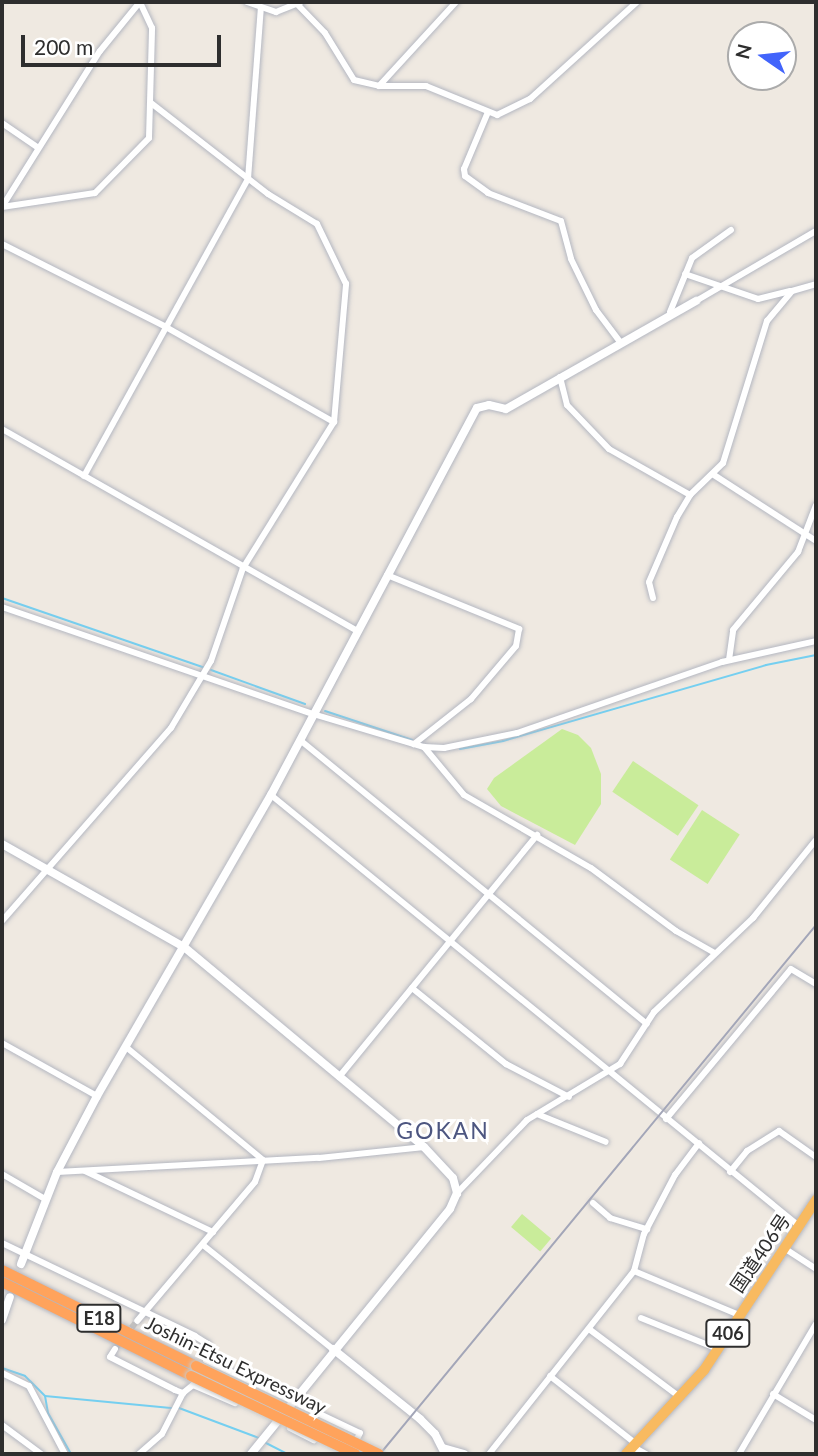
<!DOCTYPE html>
<meta charset="utf-8">
<style>
body{margin:0}
#map{position:relative;width:818px;height:1456px;overflow:hidden;background:#efe9e1;font-family:Lato,"Noto Sans JP",sans-serif}
div>[style]{position:absolute}
[style*='--x']{left:calc(var(--x)*1px);top:calc(var(--y)*1px);width:calc(var(--w)*1px);rotate:calc(var(--a)*1deg)}
.pitch>*{inset:0;background:#c9ec9a;transform-origin:0 0}
.stream>*{height:2px;margin:-1px;padding:0 1px;transform-origin:1px;border-radius:1px;background:#75cff0}
.minor-tunnel>*{height:6px;margin-top:-3px;transform-origin:0;background:repeating-linear-gradient(90deg,#c8c4bd 0 6px,transparent 0 9px)}
.roads{filter:drop-shadow(0 0 2px #b4b7c1) drop-shadow(0 0 2px #b4b7c1)}
.minor>*{height:6px;margin:-3px;padding:0 3px;transform-origin:3px;border-radius:3px;background:#fff}
.tertiary>*{height:8px;margin:-4px;padding:0 4px;transform-origin:4px;border-radius:4px;background:#fff}
.trunk>*{height:10px;margin:-5px;padding:0 5px;transform-origin:5px;border-radius:5px;background:#f8ba60}
.motorway>*{height:10px;margin:-5px;padding:0 5px;transform-origin:5px;border-radius:5px;background:#ffa35c}
.rail>*{height:2px;margin:-1px;padding:0 1px;transform-origin:1px;border-radius:1px;background:#a3a6b8}
.bridges{filter:drop-shadow(0 0 2px #c9c9c9) drop-shadow(0 0 2px #c9c9c9)}
.motorway-bridge>*{height:10px;margin:-5px;padding:0 5px;transform-origin:5px;border-radius:5px;background:#ffa35c}
span{translate:-50% -50%;white-space:nowrap;text-align:center;line-height:1.15;-webkit-text-stroke:6px #fff;paint-order:stroke}
.shield-label span{padding:2px 5px;background:#fff;border:2px solid;border-radius:5px;-webkit-text-stroke-width:0}
.shield-label{font-size:18px;color:#2e2e2e;font-weight:700}
.street-label{font-size:19px;color:#2e2e2e}
.quarter-label{font-size:23px;color:#4d5680;letter-spacing:2px}
.frame{position:absolute;inset:0;border:4px solid #2e2e2e;pointer-events:none}
.north{position:absolute;left:727px;top:21px;width:70px;height:70px;box-sizing:border-box;background:#fff;border:2px solid #ababab;border-radius:50%;rotate:284deg;font-size:19px;font-weight:700;line-height:28px;text-align:center;color:#2e2e2e}
.north::after{content:'';display:block;margin:auto;width:24px;height:32px;background:#4264fb;clip-path:polygon(50% 0,100% 100%,50% 72%,0 100%)}
.scale{position:absolute;left:21px;top:35px;width:200px;height:32px;box-sizing:border-box;border:4px solid #2e2e2e;border-top:0;padding-left:9px;font-size:21px;line-height:24px;white-space:nowrap;color:#2e2e2e;-webkit-text-stroke:5px #fff;paint-order:stroke}
</style>
<div id="map">
<div class="pitch">
<i style="clip-path:polygon(562px 729px,578px 735px,591px 748px,601px 774px,601px 804px,575px 845px,501px 806px,487px 789px,494px 778px)"></i>
<i style="left:633px;top:761px;width:79px;height:37px;rotate:34deg"></i>
<i style="left:702px;top:810px;width:45px;height:59px;rotate:33deg"></i>
<i style="left:522px;top:1214px;width:38px;height:17px;rotate:40deg"></i>
</div>
<div class="stream">
<i style="--x:2;--y:598;--w:215;--a:19"></i>
<i style="--x:211;--y:670;--w:100;--a:19.9"></i>
<i style="--x:325;--y:711;--w:92;--a:18.4"></i>
<i style="--x:460;--y:749;--w:44;--a:-10.5"></i>
<i style="--x:503;--y:741;--w:274;--a:-16.1"></i>
<i style="--x:766;--y:665;--w:51;--a:-11.3"></i>
<i style="--x:2;--y:1368;--w:24;--a:19"></i>
<i style="--x:25;--y:1376;--w:28;--a:45"></i>
<i style="--x:45;--y:1396;--w:17;--a:80"></i>
<i style="--x:48;--y:1413;--w:47;--a:60.7"></i>
<i style="--x:45;--y:1396;--w:129;--a:5.4"></i>
<i style="--x:179;--y:1408;--w:85;--a:20.6"></i>
<i style="--x:266;--y:1443;--w:25;--a:27"></i>
</div>
<div class="minor-tunnel">
<i style="--x:115;--y:1349;--w:36;--a:-52"></i>
</div>
<div class="roads">
<div class="minor">
<i style="--x:247;--y:2;--w:31;--a:19"></i>
<i style="--x:276;--y:12;--w:27;--a:-22"></i>
<i style="--x:297;--y:4;--w:40;--a:46"></i>
<i style="--x:325;--y:33;--w:55;--a:58.3"></i>
<i style="--x:354;--y:80;--w:26;--a:13"></i>
<i style="--x:379;--y:86;--w:47;--a:0"></i>
<i style="--x:426;--y:86;--w:77;--a:22.2"></i>
<i style="--x:497;--y:115;--w:37;--a:-26"></i>
<i style="--x:530;--y:99;--w:144;--a:-42.2"></i>
<i style="--x:379;--y:86;--w:114;--a:-47.5"></i>
<i style="--x:488;--y:112;--w:62;--a:112.8"></i>
<i style="--x:464;--y:169;--w:7;--a:82"></i>
<i style="--x:465;--y:176;--w:29;--a:36"></i>
<i style="--x:488;--y:193;--w:78;--a:21"></i>
<i style="--x:561;--y:221;--w:39;--a:75"></i>
<i style="--x:571;--y:259;--w:57;--a:63.9"></i>
<i style="--x:596;--y:310;--w:39;--a:53"></i>
<i style="--x:2;--y:123;--w:42;--a:34.4"></i>
<i style="--x:2;--y:207;--w:94;--a:-8.6"></i>
<i style="--x:95;--y:193;--w:77;--a:-45.5"></i>
<i style="--x:149;--y:138;--w:110;--a:-88.4"></i>
<i style="--x:152;--y:28;--w:29;--a:-115"></i>
<i style="--x:2;--y:207;--w:184;--a:-57.9"></i>
<i style="--x:100;--y:51;--w:63;--a:-50.8"></i>
<i style="--x:2;--y:244;--w:184;--a:26.8"></i>
<i style="--x:166;--y:327;--w:193;--a:29.5"></i>
<i style="--x:685;--y:274;--w:77;--a:18.9"></i>
<i style="--x:758;--y:299;--w:33;--a:-14"></i>
<i style="--x:696;--y:301;--w:139;--a:-30.3"></i>
<i style="--x:670;--y:312;--w:58;--a:-67.8"></i>
<i style="--x:692;--y:258;--w:48;--a:-35.7"></i>
<i style="--x:560;--y:377;--w:29;--a:76"></i>
<i style="--x:567;--y:405;--w:61;--a:46.3"></i>
<i style="--x:609;--y:449;--w:93;--a:29.6"></i>
<i style="--x:2;--y:429;--w:408;--a:29.6"></i>
<i style="--x:714;--y:475;--w:121;--a:32.9"></i>
<i style="--x:84;--y:476;--w:339;--a:-61.1"></i>
<i style="--x:248;--y:179;--w:171;--a:-85.7"></i>
<i style="--x:387;--y:575;--w:143;--a:22.2"></i>
<i style="--x:519;--y:629;--w:17;--a:100"></i>
<i style="--x:516;--y:646;--w:70;--a:130.3"></i>
<i style="--x:471;--y:699;--w:73;--a:141.7"></i>
<i style="--x:653;--y:598;--w:16;--a:-104"></i>
<i style="--x:649;--y:582;--w:71;--a:-66.7"></i>
<i style="--x:677;--y:517;--w:26;--a:-59"></i>
<i style="--x:690;--y:495;--w:46;--a:-44.1"></i>
<i style="--x:723;--y:463;--w:149;--a:-72.8"></i>
<i style="--x:767;--y:321;--w:39;--a:-50"></i>
<i style="--x:792;--y:291;--w:25;--a:-16"></i>
<i style="--x:2;--y:607;--w:329;--a:19"></i>
<i style="--x:313;--y:714;--w:116;--a:16.6"></i>
<i style="--x:424;--y:747;--w:20;--a:3"></i>
<i style="--x:444;--y:748;--w:75;--a:-11.6"></i>
<i style="--x:517;--y:733;--w:217;--a:-19.1"></i>
<i style="--x:722;--y:662;--w:96;--a:-12.6"></i>
<i style="--x:729;--y:660;--w:30;--a:-82"></i>
<i style="--x:733;--y:630;--w:102;--a:-50.2"></i>
<i style="--x:798;--y:552;--w:50;--a:-69"></i>
<i style="--x:300;--y:740;--w:448;--a:39.3"></i>
<i style="--x:424;--y:747;--w:62;--a:50.2"></i>
<i style="--x:464;--y:795;--w:146;--a:29.9"></i>
<i style="--x:591;--y:868;--w:106;--a:36.5"></i>
<i style="--x:676;--y:931;--w:43;--a:29.6"></i>
<i style="--x:271;--y:795;--w:682;--a:39.22"></i>
<i style="--x:2;--y:921;--w:257;--a:-48.8"></i>
<i style="--x:171;--y:728;--w:78;--a:-59.2"></i>
<i style="--x:211;--y:661;--w:98;--a:-71"></i>
<i style="--x:243;--y:568;--w:172;--a:-58.1"></i>
<i style="--x:334;--y:422;--w:139;--a:-85"></i>
<i style="--x:346;--y:284;--w:67;--a:-115.8"></i>
<i style="--x:317;--y:224;--w:57;--a:-148.5"></i>
<i style="--x:268;--y:194;--w:148;--a:-142.1"></i>
<i style="--x:412;--y:988;--w:121;--a:39"></i>
<i style="--x:506;--y:1064;--w:71;--a:27.6"></i>
<i style="--x:2;--y:1043;--w:109;--a:29.2"></i>
<i style="--x:126;--y:1047;--w:178;--a:39.5"></i>
<i style="--x:263;--y:1160;--w:23;--a:110"></i>
<i style="--x:255;--y:1182;--w:182;--a:130.3"></i>
<i style="--x:339;--y:1077;--w:313;--a:-50.7"></i>
<i style="--x:537;--y:1114;--w:74;--a:22.1"></i>
<i style="--x:666;--y:1119;--w:195;--a:-50.2"></i>
<i style="--x:791;--y:969;--w:29;--a:31"></i>
<i style="--x:85;--y:1171;--w:142;--a:25.5"></i>
<i style="--x:57;--y:1172;--w:262;--a:-3.1"></i>
<i style="--x:319;--y:1158;--w:106;--a:-6"></i>
<i style="--x:730;--y:1172;--w:27;--a:-51"></i>
<i style="--x:747;--y:1151;--w:38;--a:-32"></i>
<i style="--x:779;--y:1131;--w:45;--a:35.1"></i>
<i style="--x:2;--y:1174;--w:50;--a:30.2"></i>
<i style="--x:457;--y:1193;--w:101;--a:-46.2"></i>
<i style="--x:527;--y:1120;--w:109;--a:-31.1"></i>
<i style="--x:620;--y:1064;--w:62;--a:-56.8"></i>
<i style="--x:654;--y:1012;--w:137;--a:-43.5"></i>
<i style="--x:753;--y:918;--w:100;--a:-51.1"></i>
<i style="--x:593;--y:1203;--w:23;--a:41"></i>
<i style="--x:610;--y:1218;--w:39;--a:17"></i>
<i style="--x:2;--y:1243;--w:214;--a:25.7"></i>
<i style="--x:195;--y:1336;--w:15;--a:32"></i>
<i style="--x:208;--y:1344;--w:16;--a:97"></i>
<i style="--x:206;--y:1360;--w:170;--a:25.4"></i>
<i style="--x:360;--y:1433;--w:13;--a:117"></i>
<i style="--x:203;--y:1245;--w:166;--a:38.7"></i>
<i style="--x:784;--y:1248;--w:38;--a:33"></i>
<i style="--x:634;--y:1271;--w:114;--a:22.7"></i>
<i style="--x:641;--y:1318;--w:83;--a:21.9"></i>
<i style="--x:589;--y:1329;--w:114;--a:36.8"></i>
<i style="--x:115;--y:1349;--w:9;--a:122"></i>
<i style="--x:110;--y:1357;--w:73;--a:26.9"></i>
<i style="--x:175;--y:1390;--w:9;--a:21"></i>
<i style="--x:183;--y:1393;--w:13;--a:-39"></i>
<i style="--x:193;--y:1385;--w:46;--a:23.2"></i>
<i style="--x:2;--y:1373;--w:30;--a:26"></i>
<i style="--x:29;--y:1386;--w:77;--a:62.1"></i>
<i style="--x:550;--y:1376;--w:110;--a:38.3"></i>
<i style="--x:773;--y:1394;--w:50;--a:31.2"></i>
<i style="--x:2;--y:1425;--w:49;--a:36.6"></i>
<i style="--x:290;--y:1428;--w:27;--a:27"></i>
<i style="--x:633;--y:1447;--w:15;--a:28"></i>
<i style="--x:139;--y:1454;--w:30;--a:-41"></i>
<i style="--x:162;--y:1434;--w:46;--a:-62.9"></i>
<i style="--x:489;--y:1454;--w:233;--a:-51.6"></i>
<i style="--x:634;--y:1271;--w:38;--a:-75"></i>
<i style="--x:644;--y:1234;--w:67;--a:-62.3"></i>
<i style="--x:675;--y:1175;--w:40;--a:-53"></i>
<i style="--x:739;--y:1454;--w:151;--a:-59.4"></i>
</div>
<div class="tertiary">
<i style="--x:2;--y:844;--w:209;--a:29.5"></i>
<i style="--x:184;--y:947;--w:312;--a:39.8"></i>
<i style="--x:424;--y:1147;--w:42;--a:46.9"></i>
<i style="--x:453;--y:1178;--w:16;--a:75"></i>
<i style="--x:457;--y:1193;--w:17;--a:114"></i>
<i style="--x:450;--y:1209;--w:316;--a:129.1"></i>
<i style="--x:21;--y:1264;--w:99;--a:-68.6"></i>
<i style="--x:57;--y:1172;--w:86;--a:-62.2"></i>
<i style="--x:97;--y:1096;--w:348;--a:-60"></i>
<i style="--x:271;--y:795;--w:438;--a:-62"></i>
<i style="--x:477;--y:408;--w:12;--a:-14"></i>
<i style="--x:489;--y:405;--w:17;--a:13"></i>
<i style="--x:506;--y:409;--w:219;--a:-29.6"></i>
<i style="--x:2;--y:1320;--w:24;--a:-71"></i>
<i style="--x:333;--y:1349;--w:112;--a:38.8"></i>
<i style="--x:420;--y:1419;--w:21;--a:45"></i>
<i style="--x:435;--y:1434;--w:22;--a:63"></i>
<i style="--x:443;--y:1448;--w:22;--a:16"></i>
</div>
<div class="trunk">
<i style="--x:626;--y:1454;--w:115;--a:-47.1"></i>
<i style="--x:704;--y:1370;--w:204;--a:-56.6"></i>
</div>
<div class="motorway">
<i style="--x:2;--y:1270;--w:216;--a:26.3"></i>
<i style="--x:2;--y:1282;--w:211;--a:26.4"></i>
</div>
</div>
<div class="rail">
<i style="--x:380;--y:1454;--w:686;--a:-50.5"></i>
</div>
<div class="bridges">
<div class="motorway-bridge">
<i style="--x:196;--y:1366;--w:203;--a:25.7"></i>
<i style="--x:191;--y:1376;--w:182;--a:25.4"></i>
</div>
</div>
<div class="shield-label">
<span style="left:99px;top:1318px">E18</span>
<span style="left:728px;top:1333px">406</span>
</div>
<div class="street-label">
<span style="left:760px;top:1253px;rotate:-56deg">国道406号</span>
<span style="left:236px;top:1365px;rotate:26deg">Joshin-Etsu Expressway</span>
</div>
<div class="quarter-label">
<span style="left:443px;top:1130px">GOKAN</span>
</div>
<div class="frame"></div>
<div class="north">N</div>
<div class="scale">200 m</div>
</div>
